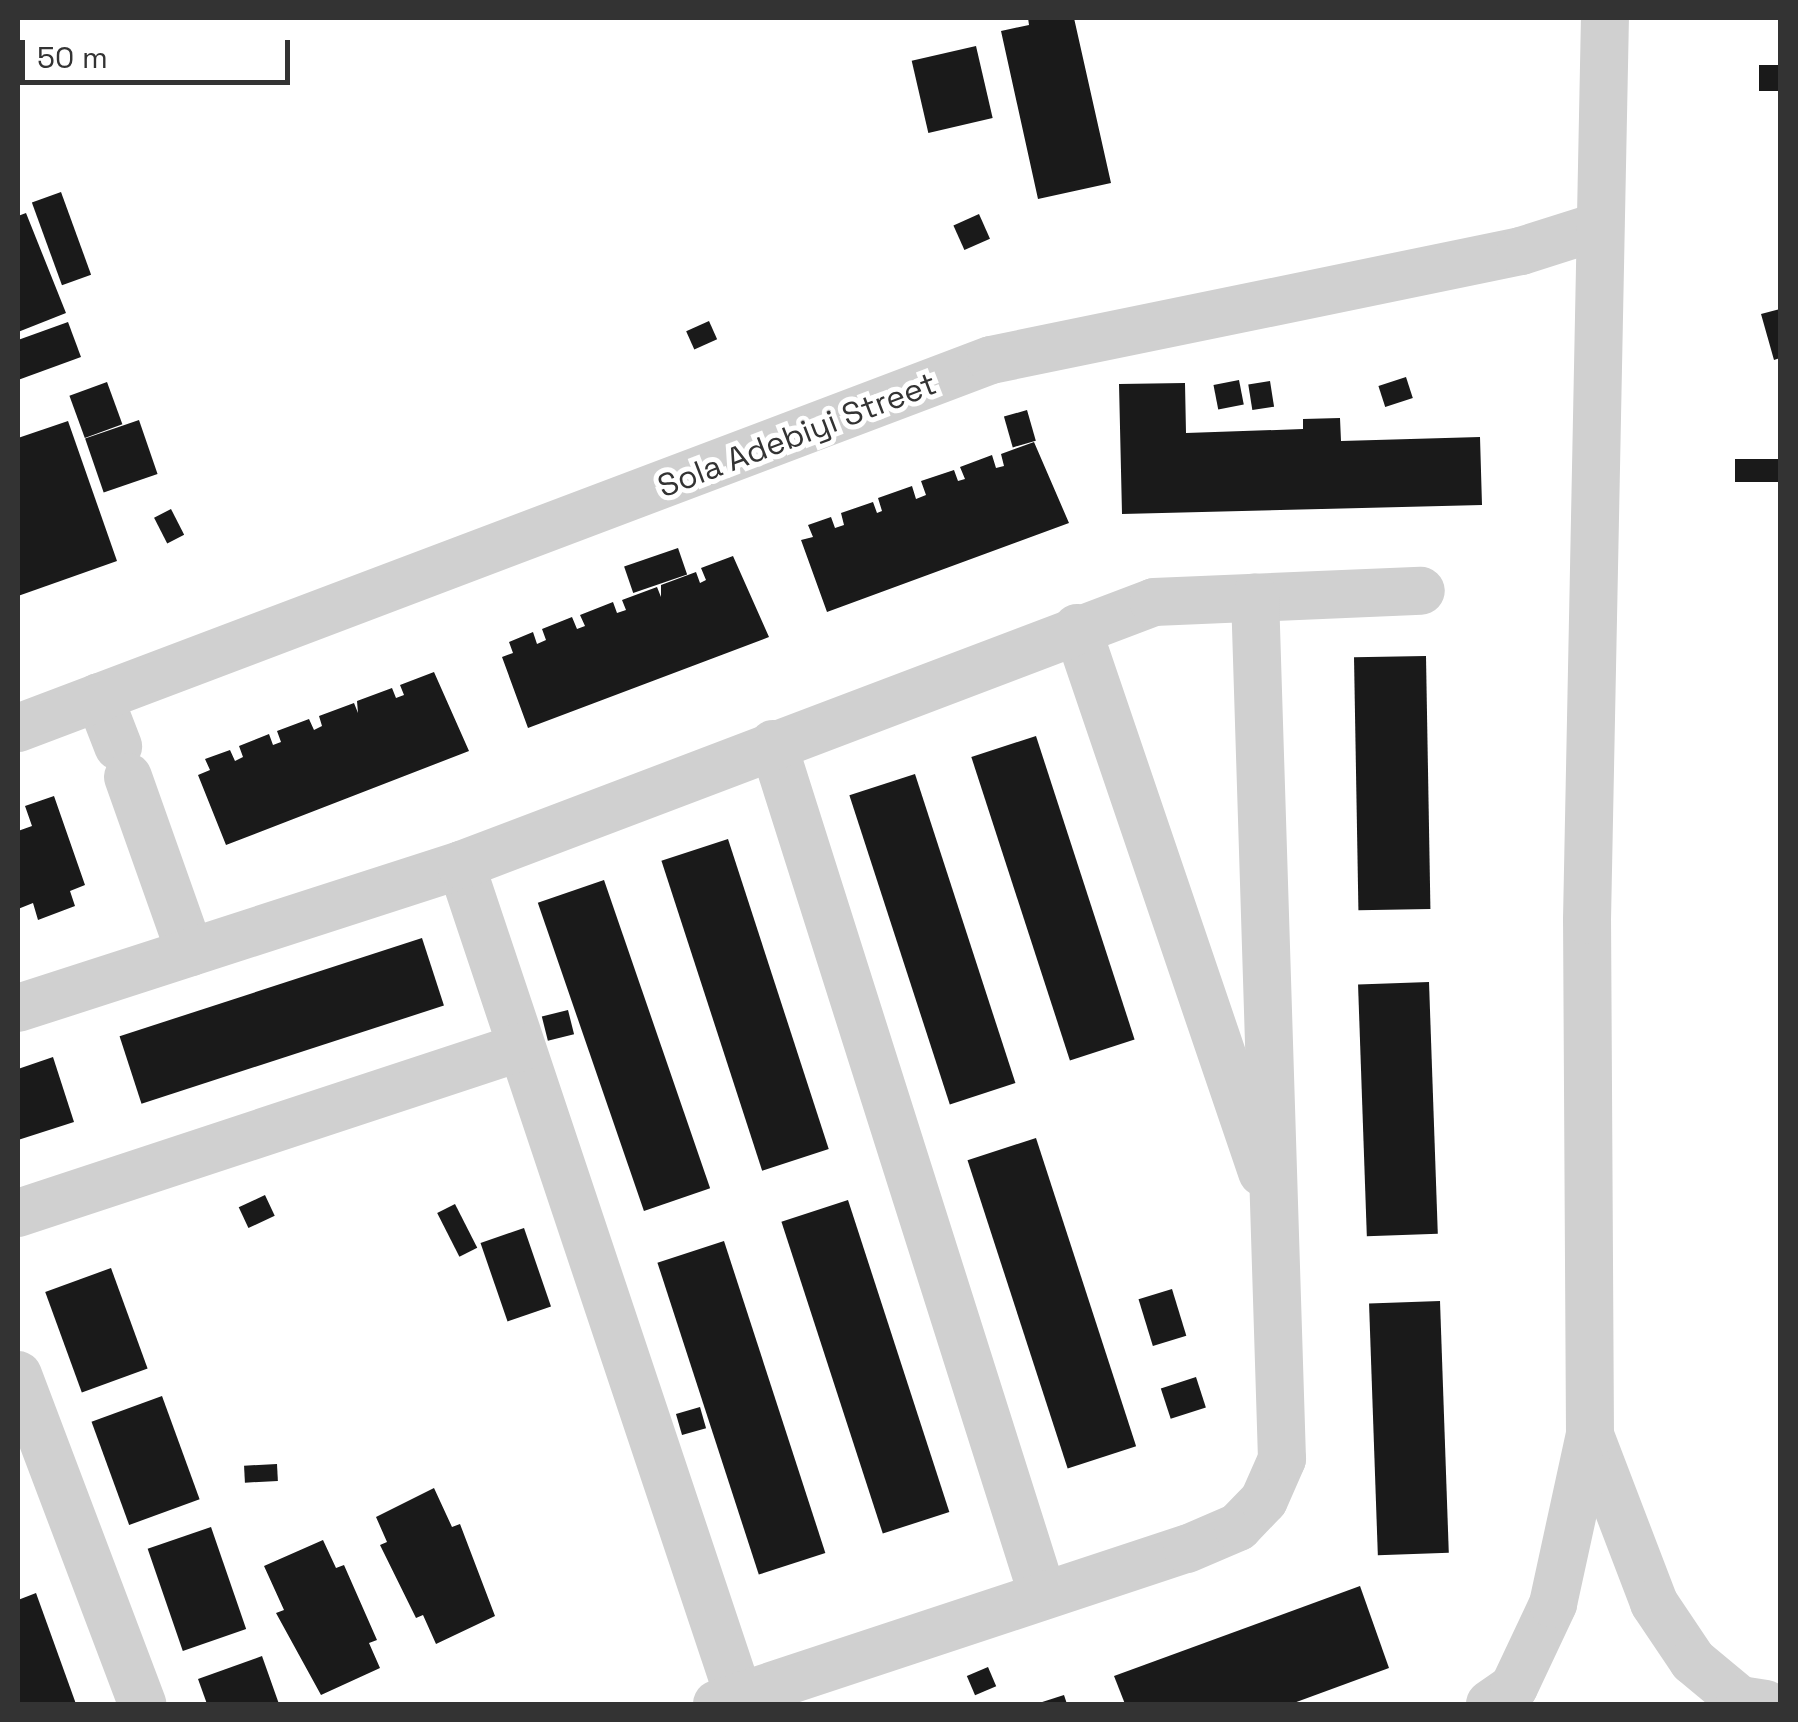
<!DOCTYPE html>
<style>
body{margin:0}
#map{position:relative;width:1798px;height:1722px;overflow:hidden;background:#fff;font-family:"Space Grotesk",sans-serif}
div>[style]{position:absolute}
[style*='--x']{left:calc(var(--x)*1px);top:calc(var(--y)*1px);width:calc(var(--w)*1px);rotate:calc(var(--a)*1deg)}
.building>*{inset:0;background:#1a1a1a;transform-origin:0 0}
.minor>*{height:48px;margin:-24px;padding:0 24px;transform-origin:24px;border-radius:24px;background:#d0d0d0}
span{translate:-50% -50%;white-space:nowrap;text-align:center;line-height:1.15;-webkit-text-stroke:10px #fff;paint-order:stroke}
.street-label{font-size:32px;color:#333}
.frame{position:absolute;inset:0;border:20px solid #333;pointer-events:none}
.scale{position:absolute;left:20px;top:40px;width:270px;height:45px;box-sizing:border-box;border:5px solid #333;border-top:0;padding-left:12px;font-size:30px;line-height:35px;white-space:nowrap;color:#333;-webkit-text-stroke:8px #fff;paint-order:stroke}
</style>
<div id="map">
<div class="building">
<i style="clip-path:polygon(1028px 18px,1074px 18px,1111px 183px,1038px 199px,1001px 31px,1029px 25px)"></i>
<i style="left:976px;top:46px;width:74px;height:66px;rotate:77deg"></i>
<i style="left:1780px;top:65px;width:26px;height:21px;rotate:90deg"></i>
<i style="left:61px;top:192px;width:88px;height:31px;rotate:70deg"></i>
<i style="clip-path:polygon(26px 213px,66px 313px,18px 332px,18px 216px)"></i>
<i style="left:979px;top:214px;width:27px;height:28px;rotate:66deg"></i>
<i style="clip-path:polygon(1780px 309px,1780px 358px,1774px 360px,1761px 314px)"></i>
<i style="left:709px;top:321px;width:20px;height:25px;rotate:66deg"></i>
<i style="clip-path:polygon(68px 322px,81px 357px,18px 380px,18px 340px)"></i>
<i style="left:1406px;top:377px;width:22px;height:29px;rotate:72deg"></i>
<i style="left:1239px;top:380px;width:25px;height:26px;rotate:79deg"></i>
<i style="left:1270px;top:381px;width:26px;height:22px;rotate:81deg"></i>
<i style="left:107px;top:382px;width:45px;height:40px;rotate:70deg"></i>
<i style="clip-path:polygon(1185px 383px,1186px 433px,1303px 429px,1303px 419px,1340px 418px,1341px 441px,1480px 437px,1482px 505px,1122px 514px,1119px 384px)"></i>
<i style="left:1027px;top:410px;width:32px;height:24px;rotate:74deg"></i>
<i style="left:139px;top:420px;width:57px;height:57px;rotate:71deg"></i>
<i style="clip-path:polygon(68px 421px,117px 561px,18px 596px,18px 438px)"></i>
<i style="clip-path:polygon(1034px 442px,1069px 523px,827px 612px,801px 540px,813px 537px,808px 525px,831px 517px,835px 528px,844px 525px,841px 513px,873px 502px,877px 513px,882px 511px,878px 498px,912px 486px,916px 499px,926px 495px,921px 481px,954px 470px,958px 481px,965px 479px,960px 467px,992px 455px,996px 468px,1004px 466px,1001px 454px)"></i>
<i style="left:1780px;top:459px;width:23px;height:45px;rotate:90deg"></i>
<i style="left:171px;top:509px;width:29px;height:19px;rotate:63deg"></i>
<i style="left:678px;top:548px;width:28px;height:57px;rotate:71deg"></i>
<i style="clip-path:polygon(733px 556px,769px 637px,528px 728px,502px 657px,513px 653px,509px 642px,533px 632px,537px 644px,546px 640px,542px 629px,572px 617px,577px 629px,585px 626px,580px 615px,613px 602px,617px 613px,626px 610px,622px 600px,657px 587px,661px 597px,661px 585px,696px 572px,700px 583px,706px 580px,701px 568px)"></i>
<i style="left:1426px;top:656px;width:253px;height:72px;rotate:89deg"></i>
<i style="clip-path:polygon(434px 672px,469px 751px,226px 845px,198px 775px,210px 770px,205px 759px,230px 750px,235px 761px,243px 757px,239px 746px,269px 734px,273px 745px,281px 742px,277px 731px,309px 719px,314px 730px,322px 726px,319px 716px,354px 703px,358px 713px,357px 701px,392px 688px,396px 698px,404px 695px,400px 685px)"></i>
<i style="left:1036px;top:736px;width:319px;height:68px;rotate:72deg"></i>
<i style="left:915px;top:774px;width:325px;height:69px;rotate:72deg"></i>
<i style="clip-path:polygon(54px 796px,85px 885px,70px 891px,75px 906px,38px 920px,33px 903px,18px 909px,18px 831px,32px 826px,25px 806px)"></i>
<i style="left:728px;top:839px;width:326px;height:70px;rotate:72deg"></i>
<i style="left:604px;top:880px;width:326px;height:70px;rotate:71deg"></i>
<i style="left:422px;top:938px;width:71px;height:318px;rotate:72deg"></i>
<i style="left:1429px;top:982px;width:252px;height:71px;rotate:88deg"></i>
<i style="left:568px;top:1010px;width:25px;height:27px;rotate:76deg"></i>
<i style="clip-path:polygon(53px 1057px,74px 1122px,18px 1140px,18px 1069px)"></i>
<i style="left:1036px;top:1138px;width:324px;height:72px;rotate:72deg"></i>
<i style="left:265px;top:1195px;width:23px;height:29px;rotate:65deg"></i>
<i style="left:848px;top:1200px;width:328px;height:70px;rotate:72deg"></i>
<i style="left:455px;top:1204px;width:49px;height:20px;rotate:63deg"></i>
<i style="left:524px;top:1228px;width:83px;height:46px;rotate:71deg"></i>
<i style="left:724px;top:1241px;width:328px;height:70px;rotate:72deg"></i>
<i style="left:111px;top:1268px;width:107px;height:70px;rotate:70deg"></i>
<i style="left:1172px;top:1289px;width:49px;height:35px;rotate:73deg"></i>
<i style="left:1440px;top:1301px;width:252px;height:71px;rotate:88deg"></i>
<i style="left:1196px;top:1377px;width:32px;height:37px;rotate:72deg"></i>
<i style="left:162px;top:1396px;width:110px;height:75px;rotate:70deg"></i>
<i style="left:700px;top:1407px;width:22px;height:25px;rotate:74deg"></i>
<i style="left:277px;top:1464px;width:17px;height:33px;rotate:87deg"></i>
<i style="clip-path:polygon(434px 1488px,452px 1527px,460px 1524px,495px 1616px,436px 1644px,423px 1615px,416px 1618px,380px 1545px,387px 1542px,376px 1517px)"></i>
<i style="left:211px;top:1527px;width:108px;height:67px;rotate:71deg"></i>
<i style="clip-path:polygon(323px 1540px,336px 1568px,344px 1565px,377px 1640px,369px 1643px,380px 1668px,321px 1695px,276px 1613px,284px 1610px,264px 1566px)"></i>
<i style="clip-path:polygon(1360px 1586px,1389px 1668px,1291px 1704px,1125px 1704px,1114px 1676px)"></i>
<i style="clip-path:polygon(36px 1593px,76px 1704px,18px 1704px,18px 1600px)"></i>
<i style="clip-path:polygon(262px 1656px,279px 1704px,207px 1704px,198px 1679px)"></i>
<i style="left:988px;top:1667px;width:21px;height:23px;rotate:67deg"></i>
<i style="clip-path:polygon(1064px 1695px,1067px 1704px,1036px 1704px)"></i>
</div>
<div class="minor">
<i style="--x:1077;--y:628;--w:575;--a:71.22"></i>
<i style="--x:99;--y:697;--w:53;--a:68.8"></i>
<i style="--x:18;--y:728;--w:1040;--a:-20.72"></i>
<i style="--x:991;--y:360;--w:541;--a:-11.62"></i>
<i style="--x:1521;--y:251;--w:83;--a:-17.6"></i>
<i style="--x:773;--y:744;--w:891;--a:72.42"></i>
<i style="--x:128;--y:777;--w:186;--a:70.5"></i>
<i style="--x:461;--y:865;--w:877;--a:71.52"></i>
<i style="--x:18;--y:1008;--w:466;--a:-17.9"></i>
<i style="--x:461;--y:865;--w:741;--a:-20.78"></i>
<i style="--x:1154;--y:602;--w:267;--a:-2.4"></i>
<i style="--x:18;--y:1213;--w:530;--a:-18.26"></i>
<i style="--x:18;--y:1375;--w:352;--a:69.3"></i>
<i style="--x:1590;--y:1435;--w:180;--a:69.1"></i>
<i style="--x:1654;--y:1603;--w:70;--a:56.1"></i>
<i style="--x:1693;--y:1661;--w:61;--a:39.7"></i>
<i style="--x:1740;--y:1700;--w:26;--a:9"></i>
<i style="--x:717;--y:1704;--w:495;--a:-18.3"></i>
<i style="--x:1187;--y:1549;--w:56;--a:-23.3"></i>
<i style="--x:1238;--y:1527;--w:37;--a:-46"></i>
<i style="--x:1264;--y:1500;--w:45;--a:-66.3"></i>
<i style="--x:1282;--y:1459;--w:862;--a:-91.79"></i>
<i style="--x:1490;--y:1704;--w:29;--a:-35"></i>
<i style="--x:1514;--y:1687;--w:92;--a:-64.8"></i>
<i style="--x:1553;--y:1604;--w:173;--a:-77.7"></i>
<i style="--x:1590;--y:1435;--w:515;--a:-90.33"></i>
<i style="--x:1587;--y:920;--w:902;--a:-88.86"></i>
</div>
<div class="street-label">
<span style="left:797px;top:435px;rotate:-21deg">Sola Adebiyi Street</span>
</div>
<div class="frame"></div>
<div class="scale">50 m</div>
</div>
